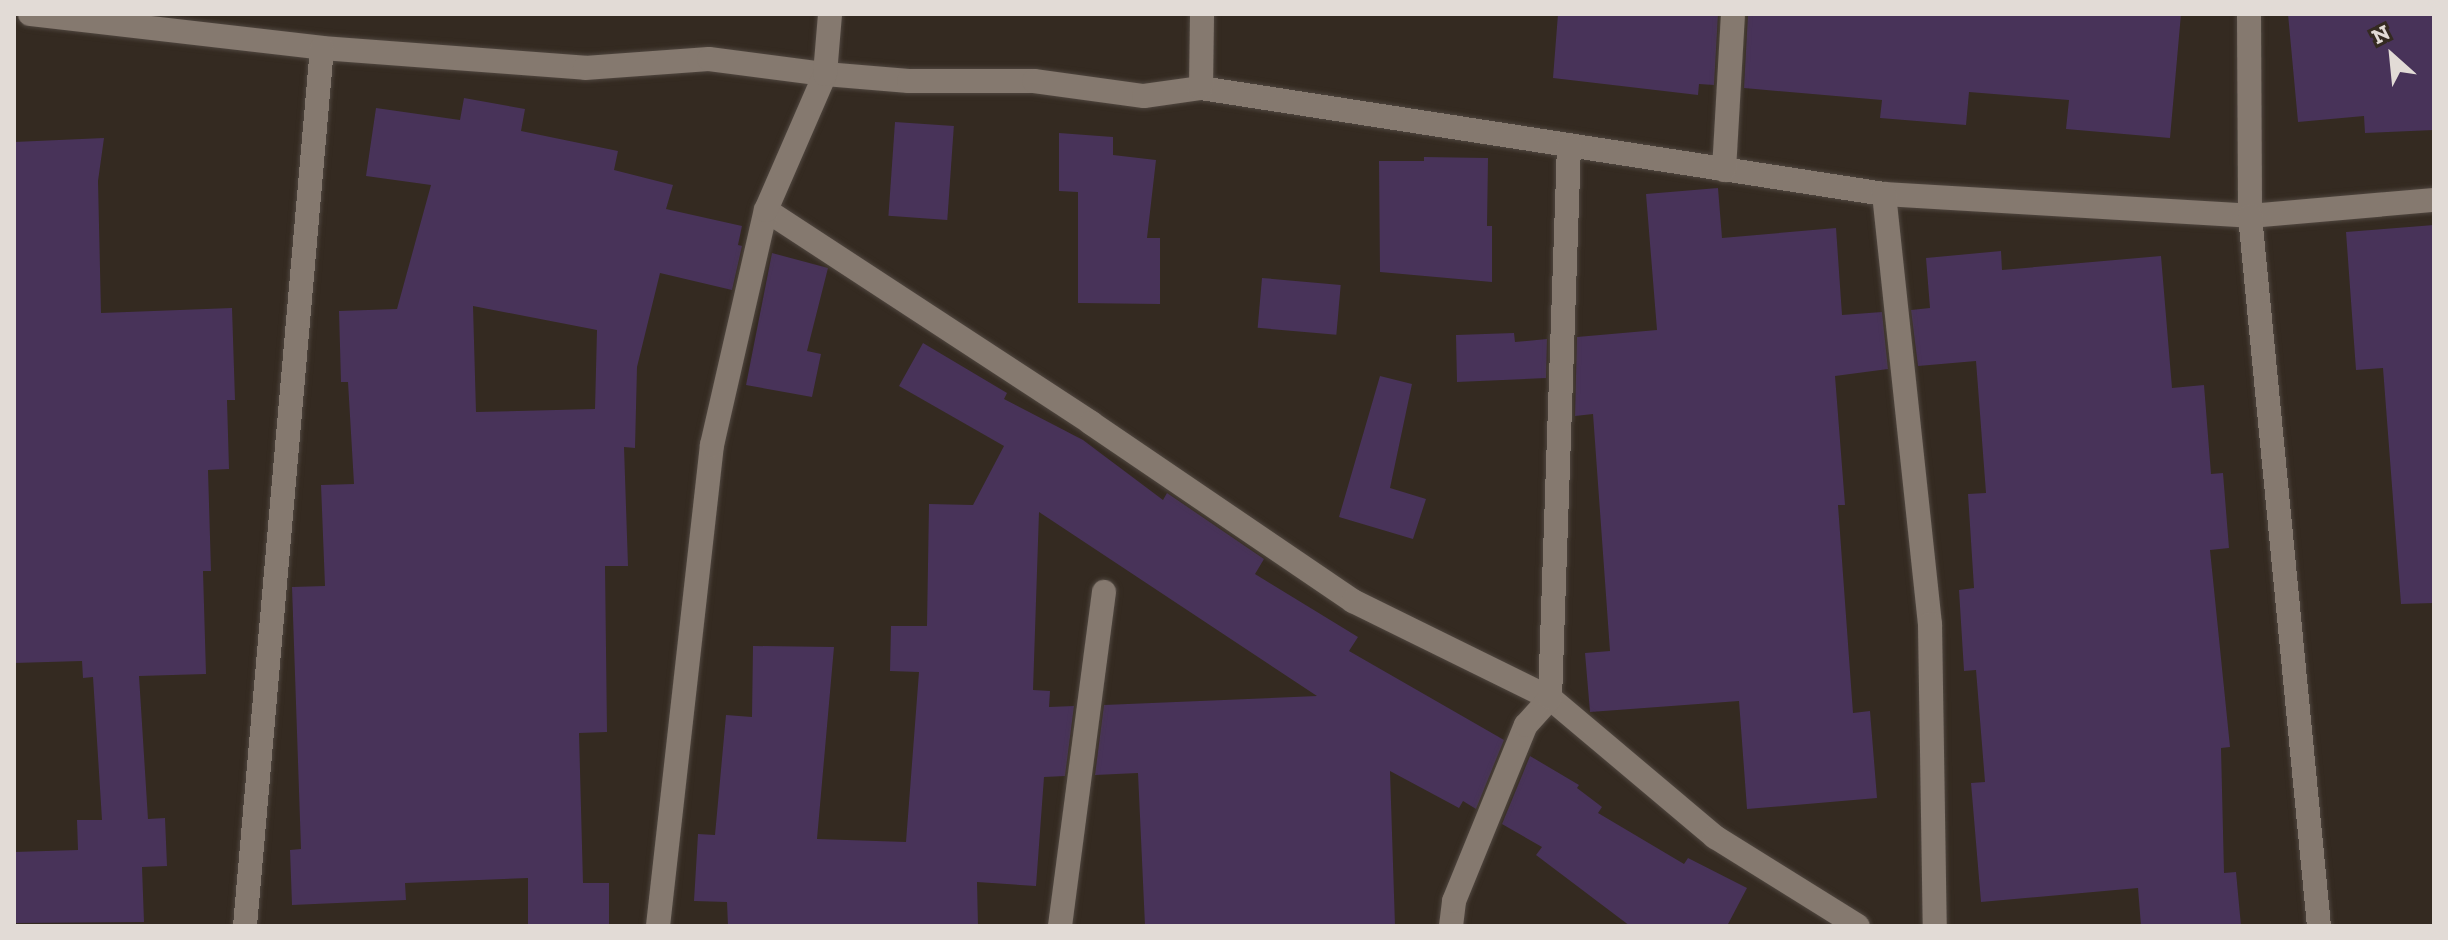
<!DOCTYPE html>
<style>
body{margin:0}
#map{position:relative;width:2448px;height:940px;overflow:hidden;background:#342a21;font-family:"Zilla Slab",serif}
div>[style]{position:absolute}
[style*='--x']{left:calc(var(--x)*1px);top:calc(var(--y)*1px);width:calc(var(--w)*1px);rotate:calc(var(--a)*1deg)}
.building>*{inset:0;background:#483359;transform-origin:0 0}
.roads{filter:drop-shadow(0 0 2px #4f463f) drop-shadow(0 0 2px #4f463f)}
.minor>*{height:24px;margin:-12px;padding:0 12px;transform-origin:12px;border-radius:12px;background:#85796f}
span{translate:-50% -50%;white-space:nowrap;text-align:center;line-height:1.15;-webkit-text-stroke:6px #342a21;paint-order:stroke}
.frame{position:absolute;inset:0;border:16px solid #e2dbd6;pointer-events:none}
.north{position:absolute;left:2352px;top:16px;width:80px;height:80px;-webkit-text-stroke:6px #342a21;paint-order:stroke;rotate:333deg;font-size:22px;font-weight:700;line-height:32px;text-align:center;color:#e2dbd6}
.north::after{content:'';display:block;margin:auto;width:28px;height:36px;background:#e2dbd6;clip-path:polygon(50% 0,100% 100%,50% 72%,0 100%)}
</style>
<div id="map">
<div class="building">
<i style="clip-path:polygon(1558px 14px,1718px 14px,1714px 85px,1699px 84px,1698px 95px,1553px 78px)"></i>
<i style="clip-path:polygon(1748px 14px,2181px 14px,2170px 138px,2066px 129px,2069px 100px,1969px 92px,1966px 125px,1880px 118px,1882px 100px,1744px 88px)"></i>
<i style="clip-path:polygon(2288px 14px,2434px 14px,2434px 130px,2365px 133px,2364px 116px,2298px 122px)"></i>
<i style="clip-path:polygon(evenodd,464px 98px,525px 109px,521px 131px,618px 151px,614px 170px,673px 185px,666px 209px,742px 226px,738px 245px,742px 246px,732px 290px,660px 273px,637px 367px,635px 448px,624px 447px,628px 566px,605px 566px,607px 732px,579px 733px,583px 883px,609px 883px,609px 926px,528px 926px,528px 878px,405px 883px,406px 900px,292px 905px,290px 850px,301px 849px,292px 587px,325px 586px,321px 485px,354px 484px,348px 382px,341px 382px,339px 311px,397px 309px,431px 185px,366px 176px,376px 108px,460px 120px,464px 98px,473px 306px,597px 330px,595px 409px,476px 412px,473px 306px)"></i>
<i style="left:895px;top:122px;width:59px;height:94px;rotate:4deg"></i>
<i style="clip-path:polygon(1059px 133px,1113px 137px,1113px 155px,1156px 160px,1147px 238px,1160px 238px,1160px 304px,1078px 303px,1078px 192px,1059px 191px)"></i>
<i style="clip-path:polygon(104px 138px,98px 181px,101px 313px,232px 308px,235px 400px,227px 400px,229px 469px,208px 470px,211px 571px,203px 571px,206px 674px,139px 676px,148px 819px,165px 818px,167px 866px,142px 867px,144px 922px,14px 923px,14px 852px,78px 850px,77px 820px,102px 820px,93px 677px,83px 678px,82px 661px,14px 663px,14px 142px)"></i>
<i style="clip-path:polygon(1424px 157px,1488px 158px,1487px 226px,1492px 226px,1492px 282px,1380px 272px,1379px 161px,1424px 161px)"></i>
<i style="clip-path:polygon(1718px 188px,1722px 238px,1836px 228px,1842px 315px,1882px 312px,1888px 369px,1835px 376px,1845px 505px,1838px 505px,1853px 713px,1870px 711px,1877px 798px,1747px 809px,1739px 701px,1590px 712px,1585px 653px,1610px 651px,1593px 414px,1575px 416px,1577px 337px,1657px 330px,1646px 194px)"></i>
<i style="clip-path:polygon(2434px 225px,2434px 603px,2401px 604px,2383px 368px,2356px 370px,2346px 232px)"></i>
<i style="clip-path:polygon(2001px 251px,2002px 270px,2161px 256px,2172px 388px,2204px 385px,2211px 474px,2223px 473px,2229px 548px,2210px 550px,2230px 747px,2221px 748px,2224px 873px,2236px 872px,2241px 926px,2141px 926px,2138px 888px,1981px 902px,1971px 783px,1985px 782px,1976px 670px,1964px 671px,1959px 590px,1974px 588px,1968px 494px,1986px 493px,1976px 361px,1918px 366px,1911px 310px,1930px 308px,1926px 258px)"></i>
<i style="clip-path:polygon(772px 253px,828px 268px,807px 351px,821px 354px,812px 397px,746px 385px)"></i>
<i style="left:1262px;top:278px;width:79px;height:50px;rotate:5deg"></i>
<i style="clip-path:polygon(1514px 333px,1515px 342px,1547px 339px,1546px 378px,1457px 382px,1456px 335px)"></i>
<i style="clip-path:polygon(923px 343px,1007px 393px,1004px 399px,1083px 440px,1163px 500px,1167px 493px,1264px 559px,1255px 574px,1358px 637px,1349px 651px,1504px 740px,1476px 809px,1463px 801px,1459px 808px,1390px 771px,1395px 926px,1145px 926px,1138px 773px,1095px 775px,1104px 705px,1317px 696px,1039px 512px,1033px 690px,1050px 691px,1049px 707px,1074px 706px,1065px 776px,1044px 777px,1036px 886px,977px 882px,978px 926px,728px 926px,727px 902px,694px 901px,698px 834px,715px 835px,726px 715px,752px 717px,753px 646px,834px 647px,817px 839px,906px 842px,919px 672px,890px 671px,891px 626px,927px 626px,929px 504px,973px 505px,1004px 446px,899px 386px)"></i>
<i style="clip-path:polygon(1380px 376px,1412px 384px,1390px 488px,1426px 499px,1413px 539px,1339px 517px)"></i>
<i style="clip-path:polygon(1530px 756px,1579px 785px,1577px 788px,1602px 807px,1598px 813px,1684px 864px,1688px 858px,1747px 888px,1727px 926px,1630px 926px,1536px 855px,1542px 847px,1502px 824px)"></i>
</div>
<div class="roads">
<div class="minor">
<i style="--x:30;--y:14;--w:294;--a:6.6"></i>
<i style="--x:322;--y:48;--w:264;--a:4.3"></i>
<i style="--x:585;--y:68;--w:124;--a:-4.2"></i>
<i style="--x:709;--y:59;--w:117;--a:7.4"></i>
<i style="--x:825;--y:74;--w:84;--a:4.8"></i>
<i style="--x:909;--y:81;--w:125;--a:0"></i>
<i style="--x:1034;--y:81;--w:111;--a:7.8"></i>
<i style="--x:1144;--y:96;--w:58;--a:-8"></i>
<i style="--x:1201;--y:88;--w:691;--a:8.82"></i>
<i style="--x:1884;--y:194;--w:367;--a:3.4"></i>
<i style="--x:2250;--y:216;--w:185;--a:-5"></i>
<i style="--x:2249;--y:14;--w:202;--a:89.7"></i>
<i style="--x:2250;--y:216;--w:713;--a:84.45"></i>
<i style="--x:1201;--y:88;--w:74;--a:-89.2"></i>
<i style="--x:1724;--y:170;--w:156;--a:-86.7"></i>
<i style="--x:1884;--y:194;--w:432;--a:83.9"></i>
<i style="--x:1930;--y:624;--w:302;--a:89.1"></i>
<i style="--x:766;--y:210;--w:389;--a:33.2"></i>
<i style="--x:1091;--y:423;--w:317;--a:34.2"></i>
<i style="--x:1353;--y:601;--w:220;--a:26.2"></i>
<i style="--x:1550;--y:698;--w:216;--a:40.1"></i>
<i style="--x:1715;--y:837;--w:168;--a:31.9"></i>
<i style="--x:245;--y:926;--w:881;--a:-84.99"></i>
<i style="--x:658;--y:926;--w:484;--a:-83.6"></i>
<i style="--x:712;--y:445;--w:241;--a:-77.1"></i>
<i style="--x:766;--y:210;--w:148;--a:-66.5"></i>
<i style="--x:825;--y:74;--w:60;--a:-85.2"></i>
<i style="--x:1060;--y:926;--w:337;--a:-82.5"></i>
<i style="--x:1451;--y:926;--w:25;--a:-83"></i>
<i style="--x:1454;--y:901;--w:190;--a:-67.8"></i>
<i style="--x:1526;--y:725;--w:36;--a:-48"></i>
<i style="--x:1550;--y:698;--w:552;--a:-88.03"></i>
</div>
</div>
<div class="frame"></div>
<div class="north">N</div>
</div>
